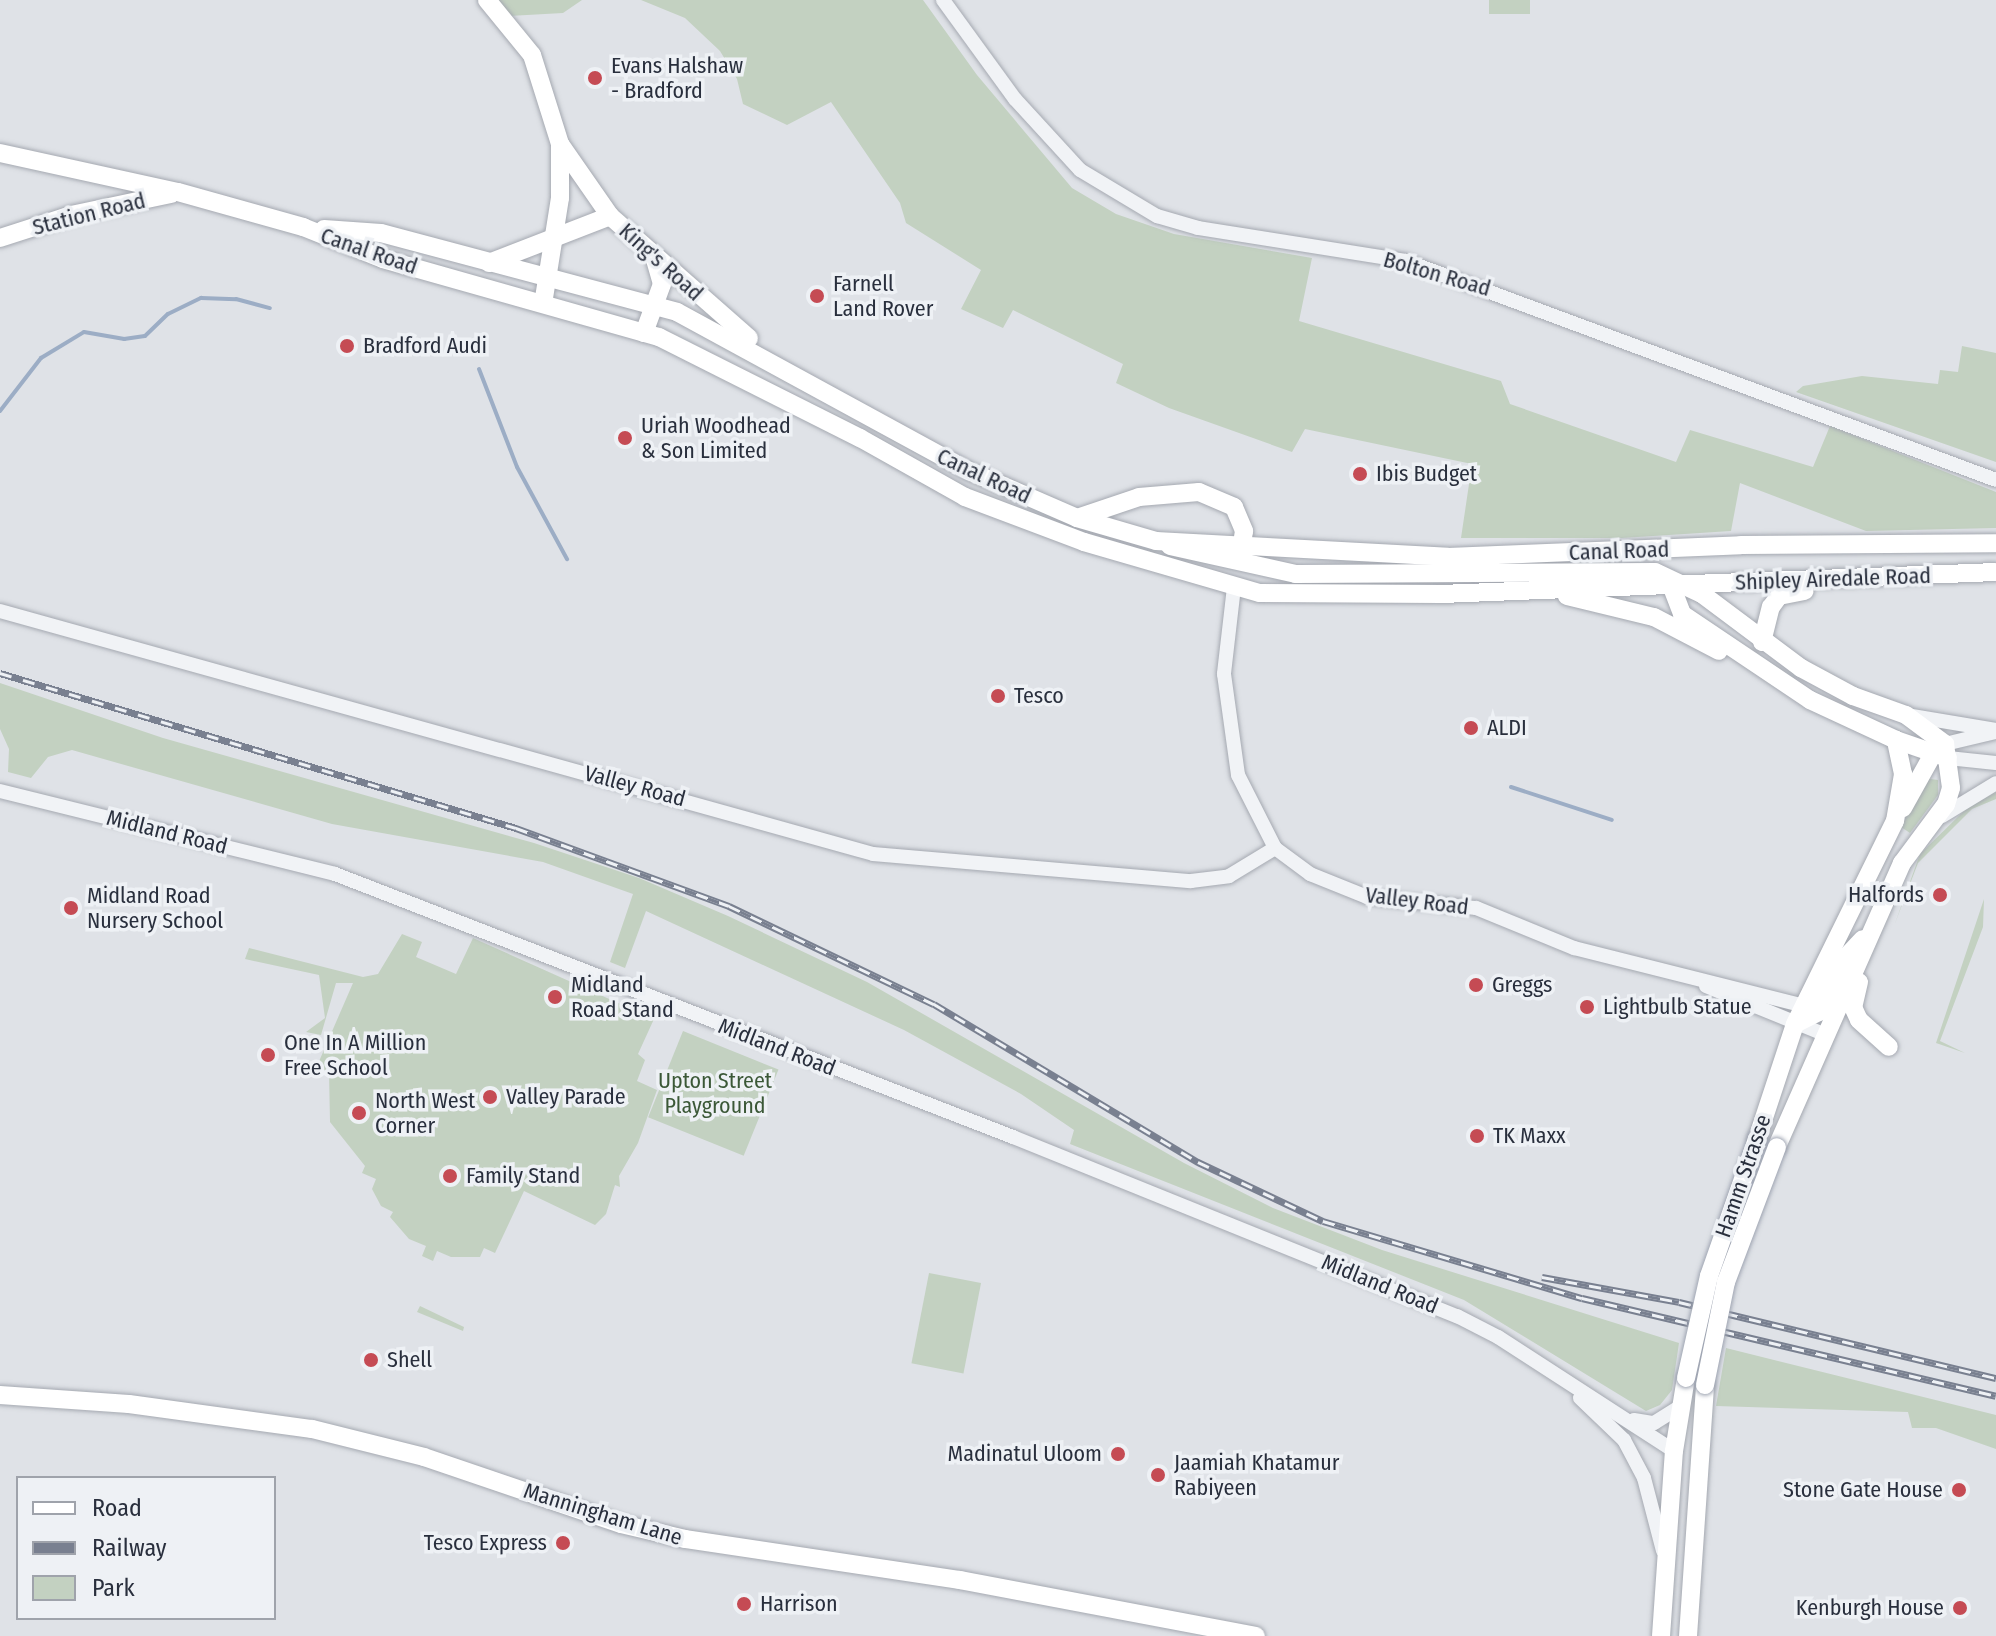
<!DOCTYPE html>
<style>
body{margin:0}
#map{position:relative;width:1996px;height:1636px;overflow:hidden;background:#dfe2e7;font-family:"Fira Sans Condensed",sans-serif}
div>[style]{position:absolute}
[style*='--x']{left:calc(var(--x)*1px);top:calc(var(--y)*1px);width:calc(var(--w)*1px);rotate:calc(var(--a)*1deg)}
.green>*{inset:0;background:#c3d1c1;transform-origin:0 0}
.stream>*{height:4px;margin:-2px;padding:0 2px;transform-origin:2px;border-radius:2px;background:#9cadc5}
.roads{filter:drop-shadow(0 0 2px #a5a9b1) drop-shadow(0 0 2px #a5a9b1)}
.tertiary>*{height:14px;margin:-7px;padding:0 7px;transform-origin:7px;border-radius:7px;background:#f1f3f6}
.primary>*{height:18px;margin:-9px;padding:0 9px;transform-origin:9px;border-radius:9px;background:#fff}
.rail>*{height:7px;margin-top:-3.5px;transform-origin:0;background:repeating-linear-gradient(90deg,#eef1f5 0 12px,#798090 0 24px);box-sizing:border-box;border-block:2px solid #798090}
.bridges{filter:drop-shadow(0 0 2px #9fa5b2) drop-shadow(0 0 2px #9fa5b2)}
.primary-bridge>*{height:18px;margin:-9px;padding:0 9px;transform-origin:9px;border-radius:9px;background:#fff}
.dots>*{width:22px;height:22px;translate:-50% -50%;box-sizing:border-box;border:4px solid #eef1f5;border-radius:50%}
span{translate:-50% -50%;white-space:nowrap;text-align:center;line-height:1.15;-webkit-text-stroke:7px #eef1f5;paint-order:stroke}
.poi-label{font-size:22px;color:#292f3d}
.left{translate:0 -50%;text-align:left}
.right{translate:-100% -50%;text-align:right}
.street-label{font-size:22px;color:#292f3d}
.park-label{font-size:22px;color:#3b5837}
.legend{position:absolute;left:16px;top:1476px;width:260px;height:144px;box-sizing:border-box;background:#eef1f5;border:2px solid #9fa3ab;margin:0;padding:10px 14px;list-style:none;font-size:24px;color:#292f3d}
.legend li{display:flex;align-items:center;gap:16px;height:40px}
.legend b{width:40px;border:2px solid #9fa3ab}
</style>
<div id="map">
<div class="green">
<i style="clip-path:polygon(498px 0,582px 0,563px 13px,509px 16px)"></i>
<i style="clip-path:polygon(641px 0,923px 0,977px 75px,1072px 188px,1116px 214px,1174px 234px,1312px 258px,1299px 321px,1501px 381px,1510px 404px,1676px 462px,1690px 430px,1813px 467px,1830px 426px,1996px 492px,1996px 528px,1866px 531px,1740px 483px,1731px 531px,1622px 538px,1461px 538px,1472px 464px,1305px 429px,1292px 452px,1169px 408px,1116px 383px,1123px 364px,1013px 310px,1003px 328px,961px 309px,981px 270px,906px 223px,900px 203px,831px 102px,787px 125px,743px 104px,737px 79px,720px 51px,685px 18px)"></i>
<i style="left:1489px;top:0;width:41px;height:14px"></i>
<i style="clip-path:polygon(1962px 346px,1996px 353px,1996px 462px,1796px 392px,1803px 386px,1862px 376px,1938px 384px,1940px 370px,1958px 372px)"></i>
<i style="clip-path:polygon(0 683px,163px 738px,534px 843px,639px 878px,728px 916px,867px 982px,1184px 1163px,1273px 1208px,1382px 1250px,1679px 1343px,1672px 1390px,1660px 1405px,1646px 1411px,1464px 1300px,1070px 1144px,1074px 1130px,1021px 1094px,904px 1030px,646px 911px,625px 968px,610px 962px,633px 894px,543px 862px,332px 824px,72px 750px,48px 757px,31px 778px,8px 772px,9px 749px,0 729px)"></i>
<i style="clip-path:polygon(1924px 778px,1938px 780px,1938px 795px,1910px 833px,1901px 827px)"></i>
<i style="clip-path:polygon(1996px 792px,1996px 799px,1972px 809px,1918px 863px,1894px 926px,1920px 854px,1966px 809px)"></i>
<i style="clip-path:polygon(1984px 899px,1983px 927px,1940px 1041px,1965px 1053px,1936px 1043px)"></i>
<i style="clip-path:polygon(402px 934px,422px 942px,416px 957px,456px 974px,473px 938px,654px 1019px,638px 1054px,645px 1060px,637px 1081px,657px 1090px,638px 1143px,619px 1176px,620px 1187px,615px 1185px,606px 1214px,595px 1225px,524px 1191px,495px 1253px,484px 1248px,480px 1257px,451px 1257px,437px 1251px,433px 1261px,422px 1256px,426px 1246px,409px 1239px,390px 1217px,393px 1212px,381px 1206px,372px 1189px,376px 1179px,362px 1173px,365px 1166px,330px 1122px,329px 1072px,317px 1066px,353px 983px,336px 983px,321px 1035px,306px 1032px,325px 1018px,319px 975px,245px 959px,249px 948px,363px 977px,378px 974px)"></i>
<i style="left:683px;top:1031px;width:103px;height:93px;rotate:22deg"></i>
<i style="left:929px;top:1273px;width:53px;height:92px;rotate:11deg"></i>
<i style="clip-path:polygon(420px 1306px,464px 1327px,463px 1331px,417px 1312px)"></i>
<i style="clip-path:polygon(1726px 1348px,1996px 1415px,1996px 1449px,1936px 1428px,1912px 1428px,1908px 1412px,1716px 1406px)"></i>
</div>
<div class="stream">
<i style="--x:479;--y:369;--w:105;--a:68.8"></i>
<i style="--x:517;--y:467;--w:105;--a:61.5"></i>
<i style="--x:0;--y:411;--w:67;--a:-52.3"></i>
<i style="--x:41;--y:358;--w:50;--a:-31.2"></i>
<i style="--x:84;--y:332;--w:41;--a:9.9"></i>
<i style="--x:124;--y:339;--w:21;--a:-8"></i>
<i style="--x:145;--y:336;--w:32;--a:-44"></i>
<i style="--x:168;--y:314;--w:37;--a:-26"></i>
<i style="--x:201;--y:298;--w:35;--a:2"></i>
<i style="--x:236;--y:299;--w:35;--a:15"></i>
<i style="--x:1511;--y:787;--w:106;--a:18.1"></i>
</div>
<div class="roads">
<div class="tertiary">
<i style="--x:943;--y:0;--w:122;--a:54"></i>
<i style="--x:1015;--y:99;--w:96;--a:47.5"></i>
<i style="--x:1080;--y:170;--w:90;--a:30.9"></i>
<i style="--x:1157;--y:216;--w:43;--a:16.3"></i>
<i style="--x:1198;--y:228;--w:211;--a:9"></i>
<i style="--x:1406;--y:261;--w:629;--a:20.36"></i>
<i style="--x:1234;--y:587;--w:88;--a:96.6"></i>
<i style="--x:1224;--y:674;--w:102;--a:82.1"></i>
<i style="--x:1238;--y:775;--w:82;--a:63.1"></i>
<i style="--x:1275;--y:848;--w:44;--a:36.6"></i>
<i style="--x:1310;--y:874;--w:61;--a:22"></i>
<i style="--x:1367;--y:897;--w:110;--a:5.8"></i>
<i style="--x:1476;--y:908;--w:106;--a:22.2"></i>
<i style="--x:1574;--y:948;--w:246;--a:14.1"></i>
<i style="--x:0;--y:611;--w:906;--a:15.55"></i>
<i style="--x:873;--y:854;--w:319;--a:4.9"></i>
<i style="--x:1191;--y:881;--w:38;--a:-7"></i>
<i style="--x:1229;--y:876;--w:54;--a:-31.3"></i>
<i style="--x:1906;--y:715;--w:91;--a:9.5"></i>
<i style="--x:1945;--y:744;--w:51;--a:-13.5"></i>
<i style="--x:1948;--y:758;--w:48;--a:5.9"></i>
<i style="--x:0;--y:791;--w:345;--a:13.9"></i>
<i style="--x:335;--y:874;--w:727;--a:21.2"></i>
<i style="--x:1013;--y:1137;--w:479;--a:22"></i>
<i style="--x:1457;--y:1316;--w:46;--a:27.1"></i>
<i style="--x:1498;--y:1337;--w:210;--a:32.9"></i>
<i style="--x:1942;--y:816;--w:63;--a:-31.4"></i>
<i style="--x:1706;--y:986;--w:130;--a:22.2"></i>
<i style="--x:1580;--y:1398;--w:61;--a:43.7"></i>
<i style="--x:1624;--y:1440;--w:43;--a:62.2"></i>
<i style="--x:1644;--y:1478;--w:75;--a:75.4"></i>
<i style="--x:1634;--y:1420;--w:20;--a:9"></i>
<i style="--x:1654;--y:1423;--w:32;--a:-32"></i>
</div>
<div class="primary">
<i style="--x:487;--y:0;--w:71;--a:50.7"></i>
<i style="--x:532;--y:55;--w:93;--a:72.5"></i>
<i style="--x:560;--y:144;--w:54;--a:90"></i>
<i style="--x:560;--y:198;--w:107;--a:99.1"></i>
<i style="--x:560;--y:144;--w:88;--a:55.2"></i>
<i style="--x:610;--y:216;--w:185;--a:41.3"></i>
<i style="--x:0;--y:153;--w:182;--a:12.4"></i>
<i style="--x:178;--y:192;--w:130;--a:15.6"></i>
<i style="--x:303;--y:227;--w:86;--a:21.8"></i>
<i style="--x:383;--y:259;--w:287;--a:15.8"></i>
<i style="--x:659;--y:337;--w:225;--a:26.7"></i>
<i style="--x:860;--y:438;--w:120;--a:29.3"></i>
<i style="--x:965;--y:497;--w:127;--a:20.7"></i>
<i style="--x:1084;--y:542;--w:183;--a:16.2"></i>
<i style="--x:1260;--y:593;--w:181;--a:0.3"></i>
<i style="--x:1441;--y:594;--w:555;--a:-2.27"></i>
<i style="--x:324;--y:229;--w:57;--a:4"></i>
<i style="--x:381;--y:233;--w:306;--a:14.9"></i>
<i style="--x:677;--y:312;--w:332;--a:28.6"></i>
<i style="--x:969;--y:471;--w:118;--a:23.5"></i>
<i style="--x:1077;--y:518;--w:82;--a:16.2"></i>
<i style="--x:1156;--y:541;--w:292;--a:3.1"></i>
<i style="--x:1448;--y:557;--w:293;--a:-2.3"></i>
<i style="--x:1741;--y:545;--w:255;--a:-0.4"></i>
<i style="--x:0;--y:238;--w:75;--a:-17.9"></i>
<i style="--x:71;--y:215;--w:102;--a:-11.9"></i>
<i style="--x:489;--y:263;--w:130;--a:-21.2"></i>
<i style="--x:644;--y:333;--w:52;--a:-69.8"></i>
<i style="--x:662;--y:284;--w:25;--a:-106"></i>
<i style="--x:1077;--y:518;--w:65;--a:-18.7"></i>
<i style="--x:1139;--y:497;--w:60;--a:-4.8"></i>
<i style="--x:1199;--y:492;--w:38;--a:23"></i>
<i style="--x:1234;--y:507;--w:26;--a:67"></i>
<i style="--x:1244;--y:531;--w:26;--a:99"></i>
<i style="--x:1170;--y:546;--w:129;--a:12.5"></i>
<i style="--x:1296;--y:574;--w:359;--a:-0.3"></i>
<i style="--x:1655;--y:572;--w:52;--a:25.1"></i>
<i style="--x:1702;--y:594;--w:124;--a:36.8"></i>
<i style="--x:1801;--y:668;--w:59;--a:28.3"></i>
<i style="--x:1853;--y:696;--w:56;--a:19.7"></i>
<i style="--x:1906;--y:715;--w:49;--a:36.6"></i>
<i style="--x:1945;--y:744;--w:44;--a:82.2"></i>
<i style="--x:1951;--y:788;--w:17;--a:107"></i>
<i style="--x:1946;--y:804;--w:74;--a:126.7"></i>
<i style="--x:1902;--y:863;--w:310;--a:113.8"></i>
<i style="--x:1671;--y:585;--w:31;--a:69"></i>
<i style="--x:1682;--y:614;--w:154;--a:33.9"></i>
<i style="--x:1810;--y:700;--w:95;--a:24.9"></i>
<i style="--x:1896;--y:740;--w:55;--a:19.1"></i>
<i style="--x:1567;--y:596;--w:89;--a:13.6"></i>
<i style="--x:1654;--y:617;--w:73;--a:27.6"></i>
<i style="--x:1762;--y:642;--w:36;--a:-76"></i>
<i style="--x:1771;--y:607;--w:14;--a:-54"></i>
<i style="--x:1779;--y:596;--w:26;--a:-11"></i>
<i style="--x:1903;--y:808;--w:64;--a:-61"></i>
<i style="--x:1934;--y:752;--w:11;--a:-34"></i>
<i style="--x:1859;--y:982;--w:26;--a:103"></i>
<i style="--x:1853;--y:1007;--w:14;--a:65"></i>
<i style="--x:1859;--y:1020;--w:40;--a:42"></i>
<i style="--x:1797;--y:1023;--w:25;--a:-27"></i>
<i style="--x:1819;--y:1012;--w:63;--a:-63.4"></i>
<i style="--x:1847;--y:956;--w:23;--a:-47"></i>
<i style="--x:1757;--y:1139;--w:121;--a:-71.7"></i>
<i style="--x:1795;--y:1024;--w:226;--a:-63.8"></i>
<i style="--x:1895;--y:821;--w:48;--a:-80.3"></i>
<i style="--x:1903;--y:774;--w:35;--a:-102"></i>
<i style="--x:0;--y:1395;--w:129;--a:4"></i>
<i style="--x:129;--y:1404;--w:185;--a:7.8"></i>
<i style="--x:312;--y:1429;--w:115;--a:14"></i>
<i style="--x:424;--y:1457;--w:208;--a:18.8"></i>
<i style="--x:621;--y:1524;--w:66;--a:13.2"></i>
<i style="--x:685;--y:1539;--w:278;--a:8.5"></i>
<i style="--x:960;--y:1580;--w:301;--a:10.7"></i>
<i style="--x:1661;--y:1636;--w:185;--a:-86"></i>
<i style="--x:1674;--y:1451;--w:74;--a:-80.7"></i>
<i style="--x:1688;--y:1636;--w:252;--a:-86.1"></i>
</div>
</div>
<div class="rail">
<i style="--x:0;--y:673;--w:539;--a:16.72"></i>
<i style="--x:516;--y:828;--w:227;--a:20.1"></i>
<i style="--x:729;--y:906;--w:227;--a:25.6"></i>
<i style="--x:934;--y:1004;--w:308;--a:30.9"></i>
<i style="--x:1198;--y:1162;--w:138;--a:25.3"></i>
<i style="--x:1323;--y:1221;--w:270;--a:16.6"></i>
<i style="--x:1582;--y:1298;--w:425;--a:13.3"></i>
<i style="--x:1542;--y:1277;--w:139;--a:10.3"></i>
<i style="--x:1679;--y:1302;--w:326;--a:13.5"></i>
</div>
<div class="bridges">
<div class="primary-bridge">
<i style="--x:1686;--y:1378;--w:105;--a:-77.3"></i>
<i style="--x:1709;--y:1276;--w:145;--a:-70.7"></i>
<i style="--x:1705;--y:1385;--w:105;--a:-78.5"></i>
<i style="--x:1726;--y:1282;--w:144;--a:-69.3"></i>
</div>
</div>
<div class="dots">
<i style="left:595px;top:78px;background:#c54b54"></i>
<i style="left:817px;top:296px;background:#c54b54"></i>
<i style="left:347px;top:346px;background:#c54b54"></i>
<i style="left:625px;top:438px;background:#c54b54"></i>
<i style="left:1360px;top:474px;background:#c54b54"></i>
<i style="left:998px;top:696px;background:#c54b54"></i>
<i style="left:1471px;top:728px;background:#c54b54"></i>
<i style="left:1940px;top:895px;background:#c54b54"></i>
<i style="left:71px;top:908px;background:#c54b54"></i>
<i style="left:1476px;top:985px;background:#c54b54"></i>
<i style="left:555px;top:997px;background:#c54b54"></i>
<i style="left:1587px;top:1007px;background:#c54b54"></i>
<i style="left:268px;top:1055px;background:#c54b54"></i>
<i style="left:490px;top:1097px;background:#c54b54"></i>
<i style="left:359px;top:1113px;background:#c54b54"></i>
<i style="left:1477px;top:1136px;background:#c54b54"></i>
<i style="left:450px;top:1176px;background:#c54b54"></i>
<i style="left:371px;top:1360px;background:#c54b54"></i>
<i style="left:1118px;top:1454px;background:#c54b54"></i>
<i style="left:1158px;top:1475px;background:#c54b54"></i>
<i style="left:1959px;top:1490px;background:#c54b54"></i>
<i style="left:563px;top:1543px;background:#c54b54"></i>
<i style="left:744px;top:1604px;background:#c54b54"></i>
<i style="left:1960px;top:1608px;background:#c54b54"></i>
</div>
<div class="poi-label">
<span class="left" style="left:611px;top:78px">Evans Halshaw<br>- Bradford</span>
<span class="left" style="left:833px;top:296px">Farnell<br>Land Rover</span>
<span class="left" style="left:363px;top:346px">Bradford Audi</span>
<span class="left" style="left:641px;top:438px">Uriah Woodhead<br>&amp; Son Limited</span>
<span class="left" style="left:1376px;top:474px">Ibis Budget</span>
<span class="left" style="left:1014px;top:696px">Tesco</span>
<span class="left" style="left:1487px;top:728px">ALDI</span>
<span class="left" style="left:87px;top:908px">Midland Road<br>Nursery School</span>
<span class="right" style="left:1924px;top:895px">Halfords</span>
<span class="left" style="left:571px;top:997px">Midland<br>Road Stand</span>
<span class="left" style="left:1492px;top:985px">Greggs</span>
<span class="left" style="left:1603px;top:1007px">Lightbulb Statue</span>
<span class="left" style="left:284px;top:1055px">One In A Million<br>Free School</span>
<span class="left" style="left:506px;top:1097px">Valley Parade</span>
<span class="left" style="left:375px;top:1113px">North West<br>Corner</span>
<span class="left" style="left:1493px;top:1136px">TK Maxx</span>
<span class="left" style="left:466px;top:1176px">Family Stand</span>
<span class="left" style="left:387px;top:1360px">Shell</span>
<span class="right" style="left:1102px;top:1454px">Madinatul Uloom</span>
<span class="left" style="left:1174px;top:1475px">Jaamiah Khatamur<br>Rabiyeen</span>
<span class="right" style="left:1943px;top:1490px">Stone Gate House</span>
<span class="right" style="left:547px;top:1543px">Tesco Express</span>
<span class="left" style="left:760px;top:1604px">Harrison</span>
<span class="right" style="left:1944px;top:1608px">Kenburgh House</span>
</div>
<div class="street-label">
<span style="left:89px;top:214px;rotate:-14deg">Station Road</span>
<span style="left:369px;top:251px;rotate:19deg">Canal Road</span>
<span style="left:661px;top:262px;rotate:42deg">King's Road</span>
<span style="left:1437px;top:274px;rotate:16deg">Bolton Road</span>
<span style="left:984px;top:476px;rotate:25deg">Canal Road</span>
<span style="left:1619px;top:551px;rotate:-2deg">Canal Road</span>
<span style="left:1833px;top:579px;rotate:-2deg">Shipley Airedale Road</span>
<span style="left:635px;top:786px;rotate:15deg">Valley Road</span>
<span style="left:167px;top:832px;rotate:14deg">Midland Road</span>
<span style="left:1417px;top:901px;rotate:7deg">Valley Road</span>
<span style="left:777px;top:1047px;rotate:21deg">Midland Road</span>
<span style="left:1743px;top:1176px;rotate:-71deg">Hamm Strasse</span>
<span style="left:1380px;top:1284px;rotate:22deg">Midland Road</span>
<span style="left:603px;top:1514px;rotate:17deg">Manningham Lane</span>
</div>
<div class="park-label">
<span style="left:715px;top:1093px">Upton Street<br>Playground</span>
</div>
<ul class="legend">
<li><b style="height:10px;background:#fff"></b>Road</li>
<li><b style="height:10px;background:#798090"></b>Railway</li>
<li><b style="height:22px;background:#c3d1c1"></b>Park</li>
</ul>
</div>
